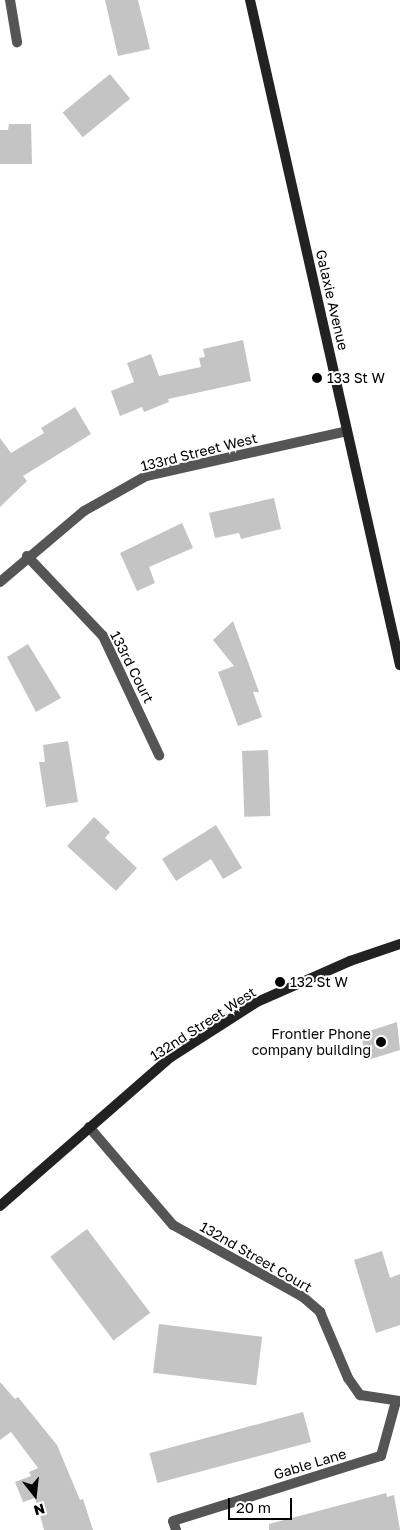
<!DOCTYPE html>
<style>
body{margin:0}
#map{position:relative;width:400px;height:1530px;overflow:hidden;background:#fff;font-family:"Golos Text",sans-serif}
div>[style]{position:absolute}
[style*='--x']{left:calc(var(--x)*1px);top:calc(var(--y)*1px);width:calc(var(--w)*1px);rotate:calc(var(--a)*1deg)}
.building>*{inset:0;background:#c4c4c4;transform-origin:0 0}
.street>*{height:10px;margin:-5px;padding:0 5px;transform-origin:5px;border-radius:5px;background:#555}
.secondary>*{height:10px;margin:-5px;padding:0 5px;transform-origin:5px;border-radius:5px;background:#222}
.dots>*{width:14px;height:14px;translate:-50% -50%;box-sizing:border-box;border:2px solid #fff;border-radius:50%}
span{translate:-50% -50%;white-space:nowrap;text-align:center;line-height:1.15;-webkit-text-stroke:4px #fff;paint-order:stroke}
.street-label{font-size:14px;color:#000}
.poi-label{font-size:14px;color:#000}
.left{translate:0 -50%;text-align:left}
.right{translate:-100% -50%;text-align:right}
.north{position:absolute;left:10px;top:1470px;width:50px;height:50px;-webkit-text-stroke:4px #fff;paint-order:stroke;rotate:164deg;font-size:14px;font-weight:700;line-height:20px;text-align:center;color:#000}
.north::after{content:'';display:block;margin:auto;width:18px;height:22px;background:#000;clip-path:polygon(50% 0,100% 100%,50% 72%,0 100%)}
.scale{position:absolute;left:228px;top:1498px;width:64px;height:22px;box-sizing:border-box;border:2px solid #000;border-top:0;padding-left:6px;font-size:15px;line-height:18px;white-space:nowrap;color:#000;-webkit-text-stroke:4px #fff;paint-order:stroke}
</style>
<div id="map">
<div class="building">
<i style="clip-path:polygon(105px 0,138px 0,150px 49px,118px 56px)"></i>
<i style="left:110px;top:74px;width:32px;height:61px;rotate:51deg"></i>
<i style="clip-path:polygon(9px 124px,31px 124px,32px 164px,0 164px,0 130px,8px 130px)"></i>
<i style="clip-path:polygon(243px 340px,251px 381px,168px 399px,169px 402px,144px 412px,142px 407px,120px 416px,111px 391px,134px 382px,127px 363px,151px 354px,159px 376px,201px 367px,199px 358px,205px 357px,203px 349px)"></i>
<i style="clip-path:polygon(75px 407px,91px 434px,23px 476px,27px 481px,0 507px,0 438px,11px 453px,44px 433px,41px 428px)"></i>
<i style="clip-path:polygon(274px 498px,281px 529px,241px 539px,239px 533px,215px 538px,209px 513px)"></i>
<i style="clip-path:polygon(182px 523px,193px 548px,149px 567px,155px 583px,137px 591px,120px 553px)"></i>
<i style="clip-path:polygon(233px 621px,259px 692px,253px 692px,262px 717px,238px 726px,218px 672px,234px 666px,213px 640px)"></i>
<i style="clip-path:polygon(28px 644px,61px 698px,36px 712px,7px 657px)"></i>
<i style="clip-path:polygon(68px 741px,78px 802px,46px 807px,39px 762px,45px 762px,43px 745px)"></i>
<i style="left:268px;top:750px;width:66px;height:26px;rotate:88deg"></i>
<i style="clip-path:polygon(94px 817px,110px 832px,105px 838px,137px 868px,116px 891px,67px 846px)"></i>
<i style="clip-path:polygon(216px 825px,242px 868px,223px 879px,211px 859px,176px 881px,162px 859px)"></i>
<i style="clip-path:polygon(397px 1022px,400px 1050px,368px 1060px,360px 1034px)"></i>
<i style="left:87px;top:1229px;width:105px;height:46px;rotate:53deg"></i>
<i style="clip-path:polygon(382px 1251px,390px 1278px,400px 1274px,400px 1325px,376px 1333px,354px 1260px)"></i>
<i style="left:159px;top:1324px;width:104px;height:49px;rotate:7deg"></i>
<i style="clip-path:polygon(0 1382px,15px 1399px,18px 1397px,57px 1445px,80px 1500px,83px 1499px,93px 1530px,44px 1530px,35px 1498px,23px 1502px,15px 1482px,31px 1476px,29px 1472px,38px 1468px,11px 1432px,0 1440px)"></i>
<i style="left:303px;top:1412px;width:31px;height:159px;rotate:75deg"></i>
<i style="clip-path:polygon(386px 1493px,387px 1497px,394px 1495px,400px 1530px,269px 1530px,269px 1524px)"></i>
</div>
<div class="street">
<i style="--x:10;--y:0;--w:43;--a:80.5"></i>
<i style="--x:27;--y:556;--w:110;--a:46.5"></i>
<i style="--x:103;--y:636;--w:132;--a:64.8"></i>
<i style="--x:0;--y:582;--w:110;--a:-40.2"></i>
<i style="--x:84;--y:511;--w:71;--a:-29.4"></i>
<i style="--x:146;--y:476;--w:206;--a:-12.6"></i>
<i style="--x:89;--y:1127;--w:129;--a:49.4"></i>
<i style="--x:173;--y:1225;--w:149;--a:29"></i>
<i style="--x:303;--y:1297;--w:23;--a:41"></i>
<i style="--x:320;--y:1312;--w:72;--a:67"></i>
<i style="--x:348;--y:1378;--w:21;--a:55"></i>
<i style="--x:360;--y:1395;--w:40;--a:8.5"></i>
<i style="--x:176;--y:1530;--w:9;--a:-108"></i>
<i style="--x:173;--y:1521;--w:218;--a:-17.4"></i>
<i style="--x:381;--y:1456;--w:57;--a:-74.7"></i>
</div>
<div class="secondary">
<i style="--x:250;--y:0;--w:682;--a:77.29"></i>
<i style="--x:0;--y:1206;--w:227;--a:-41.1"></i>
<i style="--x:171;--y:1057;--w:102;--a:-32.6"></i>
<i style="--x:257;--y:1002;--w:102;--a:-23.8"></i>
<i style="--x:350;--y:961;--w:53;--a:-18.8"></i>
</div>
<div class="dots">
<i style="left:317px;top:378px;background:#000"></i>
<i style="left:280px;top:982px;background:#000"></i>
<i style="left:381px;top:1042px;background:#000"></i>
</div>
<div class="street-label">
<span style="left:332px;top:300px;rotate:77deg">Galaxie Avenue</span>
<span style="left:199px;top:452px;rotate:-14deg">133rd Street West</span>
<span style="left:132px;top:667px;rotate:63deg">133rd Court</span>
<span style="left:203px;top:1024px;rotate:-33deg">132nd Street West</span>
<span style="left:256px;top:1257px;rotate:30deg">132nd Street Court</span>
<span style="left:310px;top:1464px;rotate:-17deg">Gable Lane</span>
</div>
<div class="poi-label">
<span class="left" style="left:327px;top:378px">133 St W</span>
<span class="left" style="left:290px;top:982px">132 St W</span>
<span class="right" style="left:371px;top:1042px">Frontier Phone<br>company building</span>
</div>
<div class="north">N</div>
<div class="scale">20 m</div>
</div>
